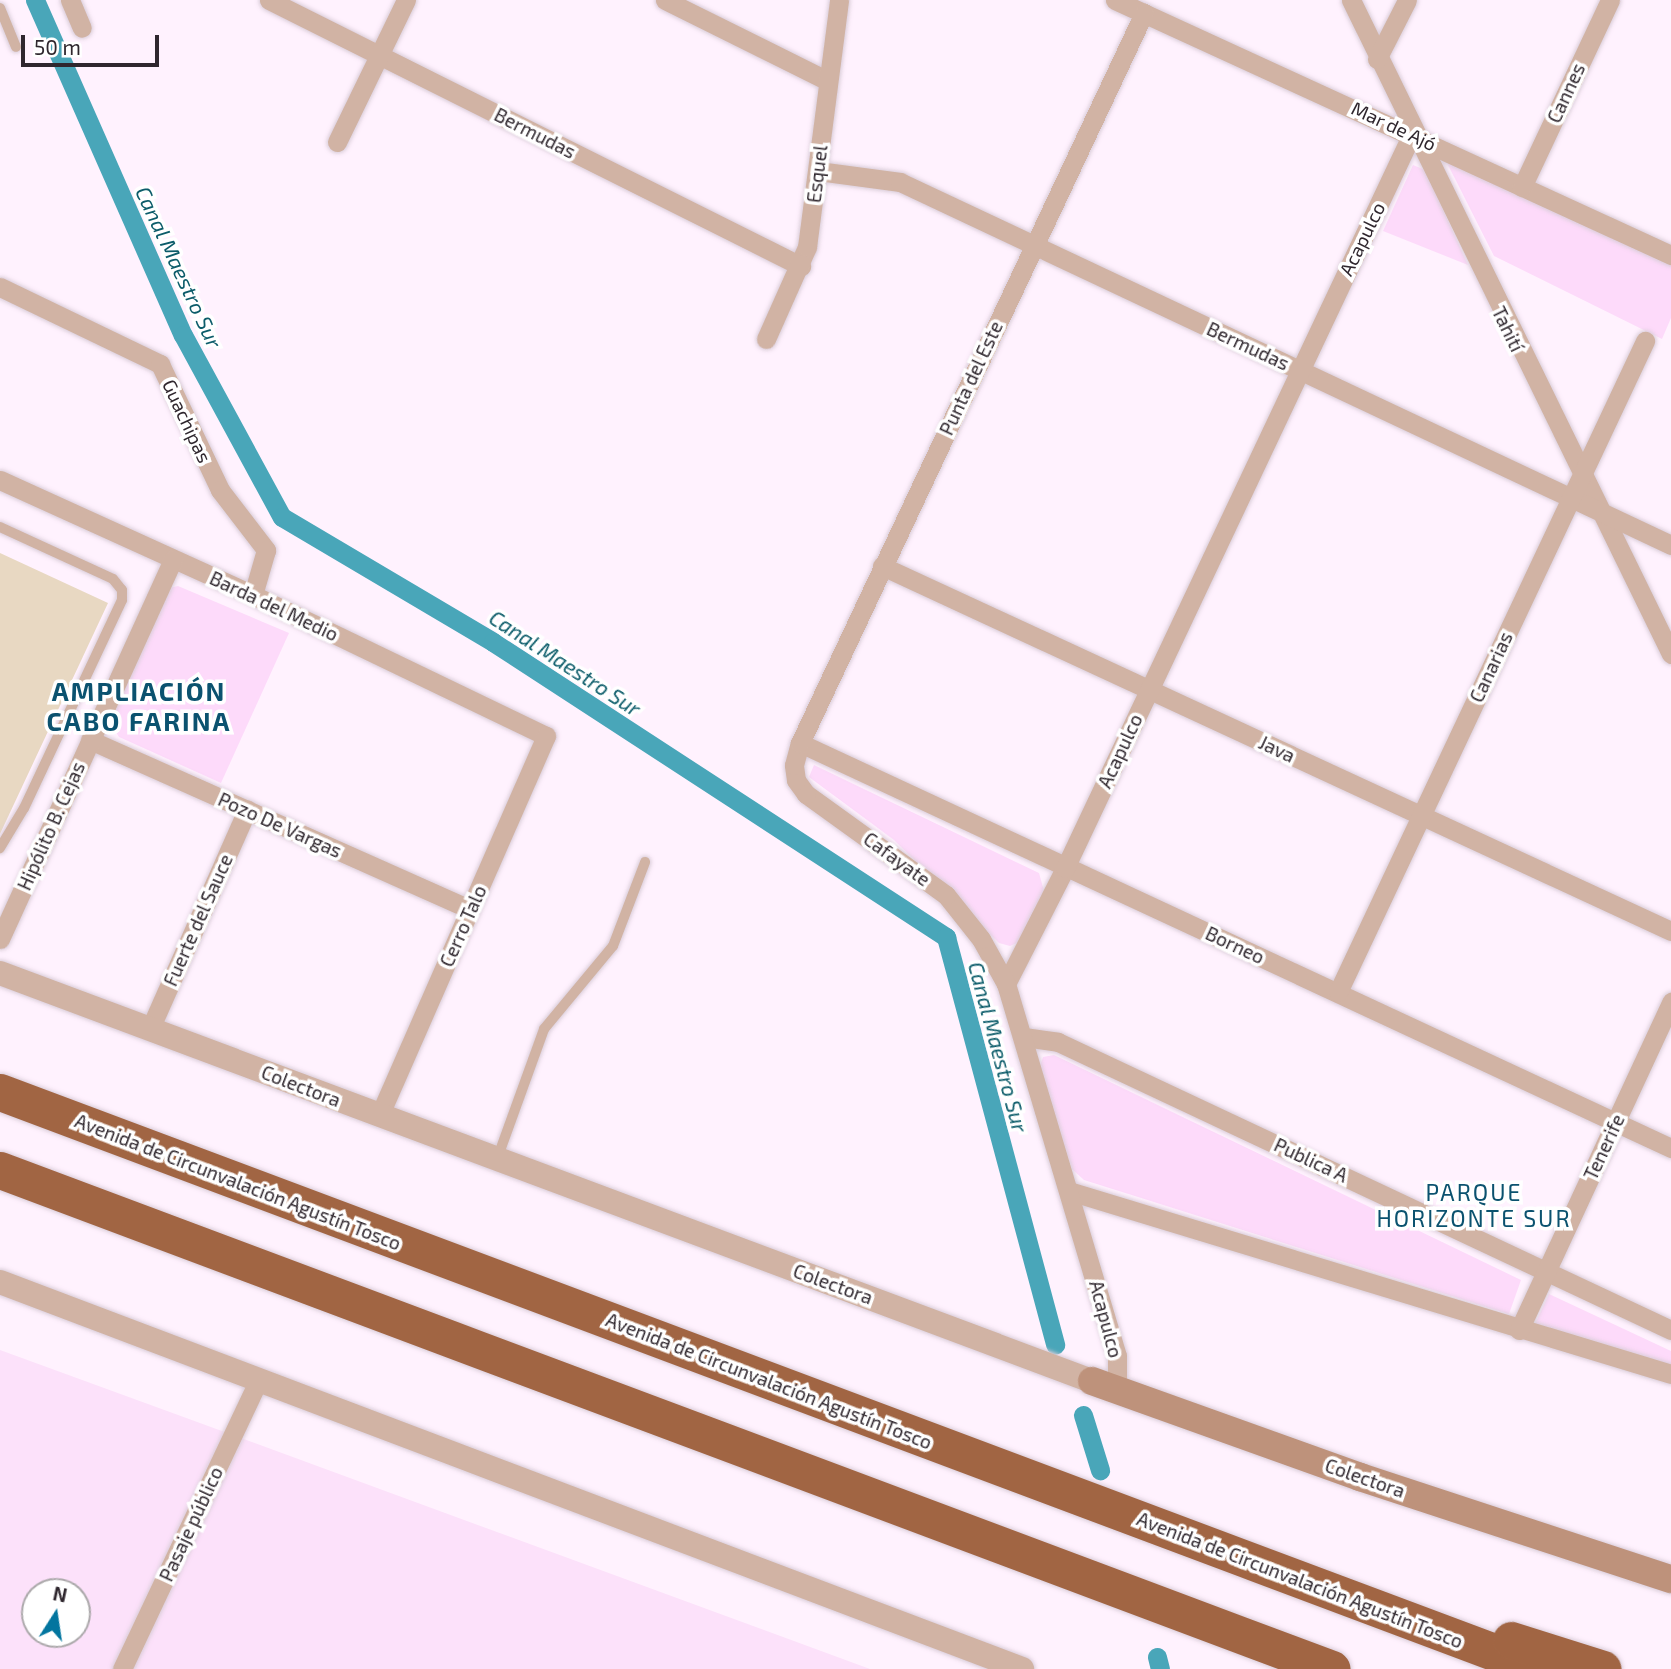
<!DOCTYPE html>
<meta charset="utf-8">
<style>
body{margin:0}
#map{position:relative;width:1671px;height:1669px;overflow:hidden;background:#fff2fe;font-family:"Exo 2",sans-serif}
div>[style]{position:absolute}
[style*='--x']{left:calc(var(--x)*1px);top:calc(var(--y)*1px);width:calc(var(--w)*1px);rotate:calc(var(--a)*1deg)}
.built>*{inset:0;background:#fce1fa}
.green>*{inset:0;background:#fddafa}
.canal>*{height:19px;margin:-9.5px;padding:0 9.5px;transform-origin:9.5px;border-radius:9.5px;background:#49a6b9}
.building>*{inset:0;background:#e8d8c2}
.roads{filter:drop-shadow(0 0 2px #dacdd9) drop-shadow(0 0 2px #dacdd9)}
.service>*{height:10px;margin:-5px;padding:0 5px;transform-origin:5px;border-radius:5px;background:#d1b3a4}
.minor>*{height:19px;margin:-9.5px;padding:0 9.5px;transform-origin:9.5px;border-radius:9.5px;background:#d1b3a4}
.tertiary>*{height:24px;margin:-12px;padding:0 12px;transform-origin:12px;border-radius:12px;background:#d1b3a4}
.secondary>*{height:28px;margin:-14px;padding:0 14px;transform-origin:14px;border-radius:14px;background:#be927b}
.motorway>*{height:37px;margin:-18.5px;padding:0 18.5px;transform-origin:18.5px;border-radius:18.5px;background:#a16543}
span{translate:-50% -50%;white-space:nowrap;text-align:center;line-height:1.15;-webkit-text-stroke:7px #fff;paint-order:stroke}
.street-label{font-size:19px;color:#2f272e}
.water-label{font-size:21px;color:#0c5c6a;font-style:italic}
.quarter-label{font-size:23px;color:#0b526f;letter-spacing:2px}
.district-label{font-size:26px;color:#0b526f;font-weight:700;letter-spacing:2px}
.north{position:absolute;left:21px;top:1578px;width:70px;height:70px;box-sizing:border-box;background:#fff;border:2px solid #aca9ab;border-radius:50%;rotate:12deg;font-size:19px;font-weight:700;line-height:28px;text-align:center;color:#2f272e}
.north::after{content:'';display:block;margin:auto;width:24px;height:32px;background:#02759f;clip-path:polygon(50% 0,100% 100%,50% 72%,0 100%)}
.scale{position:absolute;left:21px;top:35px;width:138px;height:32px;box-sizing:border-box;border:4px solid #2f272e;border-top:0;padding-left:9px;font-size:21px;line-height:24px;white-space:nowrap;color:#2f272e;-webkit-text-stroke:5px #fff;paint-order:stroke}
</style>
<div id="map">
<div class="built">
<i style="clip-path:polygon(evenodd,0 1350px,189px 1419px,870px 1669px,0 1669px,0 1350px,35px 1592px,77px 1592px,77px 1634px,35px 1634px,35px 1592px)"></i>
</div>
<div class="green">
<i style="clip-path:polygon(1445px 159px,1671px 261px,1671px 318px,1662px 339px,1494px 256px)"></i>
<i style="clip-path:polygon(1413px 165px,1425px 170px,1468px 265px,1383px 231px)"></i>
<i style="clip-path:polygon(178px 586px,289px 633px,221px 783px,119px 737px,107px 718px,169px 588px)"></i>
<i style="clip-path:polygon(814px 765px,1039px 873px,1044px 891px,1019px 942px,1010px 946px,999px 943px,894px 840px,809px 777px)"></i>
<i style="clip-path:polygon(1054px 1055px,1521px 1280px,1509px 1314px,1084px 1180px,1072px 1169px,1039px 1069px,1043px 1057px)"></i>
<i style="clip-path:polygon(1549px 1294px,1671px 1351px,1671px 1366px,1535px 1324px)"></i>
</div>
<div class="canal">
<i style="--x:35;--y:0;--w:366;--a:66.2"></i>
<i style="--x:183;--y:335;--w:207;--a:61.5"></i>
<i style="--x:282;--y:517;--w:245;--a:30.6"></i>
<i style="--x:493;--y:642;--w:541;--a:33.07"></i>
<i style="--x:946;--y:937;--w:422;--a:75"></i>
<i style="--x:1083;--y:1415;--w:58;--a:72.8"></i>
<i style="--x:1157;--y:1657;--w:12;--a:76"></i>
</div>
<div class="building">
<i style="clip-path:polygon(0 553px,108px 603px,0 834px)"></i>
</div>
<div class="roads">
<div class="service">
<i style="--x:0;--y:8;--w:42;--a:67.7"></i>
<i style="--x:0;--y:527;--w:124;--a:24.7"></i>
<i style="--x:113;--y:579;--w:14;--a:51"></i>
<i style="--x:122;--y:590;--w:10;--a:90"></i>
<i style="--x:122;--y:600;--w:230;--a:115.2"></i>
<i style="--x:24;--y:808;--w:47;--a:121"></i>
<i style="--x:497;--y:1159;--w:138;--a:-70.1"></i>
<i style="--x:544;--y:1029;--w:108;--a:-50.3"></i>
<i style="--x:613;--y:946;--w:90;--a:-69.1"></i>
</div>
<div class="minor">
<i style="--x:70;--y:0;--w:30;--a:67"></i>
<i style="--x:269;--y:0;--w:595;--a:26.57"></i>
<i style="--x:665;--y:0;--w:182;--a:26.4"></i>
<i style="--x:1115;--y:0;--w:612;--a:24.64"></i>
<i style="--x:1351;--y:0;--w:728;--a:63.93"></i>
<i style="--x:1377;--y:59;--w:66;--a:-63"></i>
<i style="--x:337;--y:142;--w:158;--a:-64.1"></i>
<i style="--x:818;--y:171;--w:83;--a:7.6"></i>
<i style="--x:900;--y:182;--w:852;--a:25.21"></i>
<i style="--x:1522;--y:187;--w:207;--a:-64.8"></i>
<i style="--x:0;--y:287;--w:178;--a:25.7"></i>
<i style="--x:160;--y:364;--w:140;--a:64.5"></i>
<i style="--x:220;--y:490;--w:76;--a:52.5"></i>
<i style="--x:266;--y:550;--w:47;--a:106.1"></i>
<i style="--x:766;--y:339;--w:101;--a:-66"></i>
<i style="--x:807;--y:247;--w:249;--a:-82.6"></i>
<i style="--x:0;--y:480;--w:278;--a:24.4"></i>
<i style="--x:253;--y:595;--w:325;--a:25.7"></i>
<i style="--x:546;--y:736;--w:414;--a:113.7"></i>
<i style="--x:882;--y:566;--w:869;--a:24.83"></i>
<i style="--x:90;--y:740;--w:416;--a:24"></i>
<i style="--x:800;--y:743;--w:961;--a:24.94"></i>
<i style="--x:0;--y:939;--w:417;--a:-65.5"></i>
<i style="--x:1006;--y:984;--w:130;--a:-63"></i>
<i style="--x:1065;--y:868;--w:812;--a:-64.7"></i>
<i style="--x:1338;--y:992;--w:720;--a:-64.75"></i>
<i style="--x:150;--y:1029;--w:240;--a:-66.1"></i>
<i style="--x:1024;--y:1037;--w:34;--a:8"></i>
<i style="--x:1058;--y:1042;--w:677;--a:25.17"></i>
<i style="--x:1069;--y:1191;--w:629;--a:16.91"></i>
<i style="--x:1519;--y:1330;--w:362;--a:-65.1"></i>
<i style="--x:1117;--y:1391;--w:35;--a:-90"></i>
<i style="--x:1117;--y:1356;--w:388;--a:-106.6"></i>
<i style="--x:1006;--y:984;--w:51;--a:-119.1"></i>
<i style="--x:981;--y:939;--w:56;--a:-128.5"></i>
<i style="--x:946;--y:895;--w:173;--a:-144.2"></i>
<i style="--x:806;--y:794;--w:17;--a:-126"></i>
<i style="--x:796;--y:780;--w:15;--a:-98"></i>
<i style="--x:794;--y:765;--w:23;--a:-75"></i>
<i style="--x:800;--y:743;--w:807;--a:-64.77"></i>
<i style="--x:122;--y:1669;--w:321;--a:-64.7"></i>
</div>
<div class="tertiary">
<i style="--x:0;--y:973;--w:1166;--a:20.49"></i>
<i style="--x:0;--y:1282;--w:1093;--a:20.74"></i>
</div>
<div class="secondary">
<i style="--x:1092;--y:1381;--w:285;--a:19.7"></i>
<i style="--x:1360;--y:1477;--w:327;--a:18.2"></i>
</div>
<div class="motorway">
<i style="--x:0;--y:1092;--w:1644;--a:20.55"></i>
<i style="--x:0;--y:1170;--w:1422;--a:20.54"></i>
<i style="--x:1511;--y:1640;--w:96;--a:17.5"></i>
</div>
</div>
<div class="street-label">
<span style="left:1566px;top:93px;rotate:-65deg">Cannes</span>
<span style="left:1394px;top:126px;rotate:25deg">Mar de Ajó</span>
<span style="left:535px;top:133px;rotate:27deg">Bermudas</span>
<span style="left:817px;top:174px;rotate:-83deg">Esquel</span>
<span style="left:1362px;top:239px;rotate:-64deg">Acapulco</span>
<span style="left:1508px;top:329px;rotate:64deg">Tahití</span>
<span style="left:1248px;top:346px;rotate:25deg">Bermudas</span>
<span style="left:971px;top:378px;rotate:-65deg">Punta del Este</span>
<span style="left:187px;top:421px;rotate:65deg">Guachipas</span>
<span style="left:274px;top:606px;rotate:25deg">Barda del Medio</span>
<span style="left:1491px;top:667px;rotate:-65deg">Canarias</span>
<span style="left:1277px;top:749px;rotate:25deg">Java</span>
<span style="left:1120px;top:751px;rotate:-65deg">Acapulco</span>
<span style="left:280px;top:825px;rotate:24deg">Pozo De Vargas</span>
<span style="left:51px;top:826px;rotate:-66deg">Hipólito B. Cejas</span>
<span style="left:897px;top:859px;rotate:36deg">Cafayate</span>
<span style="left:198px;top:920px;rotate:-66deg">Fuerte del Sauce</span>
<span style="left:463px;top:926px;rotate:-66deg">Cerro Talo</span>
<span style="left:1235px;top:945px;rotate:25deg">Borneo</span>
<span style="left:301px;top:1086px;rotate:21deg">Colectora</span>
<span style="left:1604px;top:1147px;rotate:-65deg">Tenerife</span>
<span style="left:1311px;top:1160px;rotate:25deg">Publica A</span>
<span style="left:238px;top:1182px;rotate:21deg">Avenida de Circunvalación Agustín Tosco</span>
<span style="left:833px;top:1284px;rotate:20deg">Colectora</span>
<span style="left:1106px;top:1319px;rotate:75deg">Acapulco</span>
<span style="left:769px;top:1381px;rotate:21deg">Avenida de Circunvalación Agustín Tosco</span>
<span style="left:1365px;top:1478px;rotate:19deg">Colectora</span>
<span style="left:191px;top:1524px;rotate:-65deg">Pasaje público</span>
<span style="left:1300px;top:1580px;rotate:21deg">Avenida de Circunvalación Agustín Tosco</span>
</div>
<div class="water-label">
<span style="left:179px;top:267px;rotate:65deg">Canal Maestro Sur</span>
<span style="left:565px;top:663px;rotate:33deg">Canal Maestro Sur</span>
<span style="left:998px;top:1047px;rotate:75deg">Canal Maestro Sur</span>
</div>
<div class="quarter-label">
<span style="left:1474px;top:1205px">PARQUE<br>HORIZONTE SUR</span>
</div>
<div class="district-label">
<span style="left:139px;top:706px">AMPLIACIÓN<br>CABO FARINA</span>
</div>
<div class="north">N</div>
<div class="scale">50 m</div>
</div>
